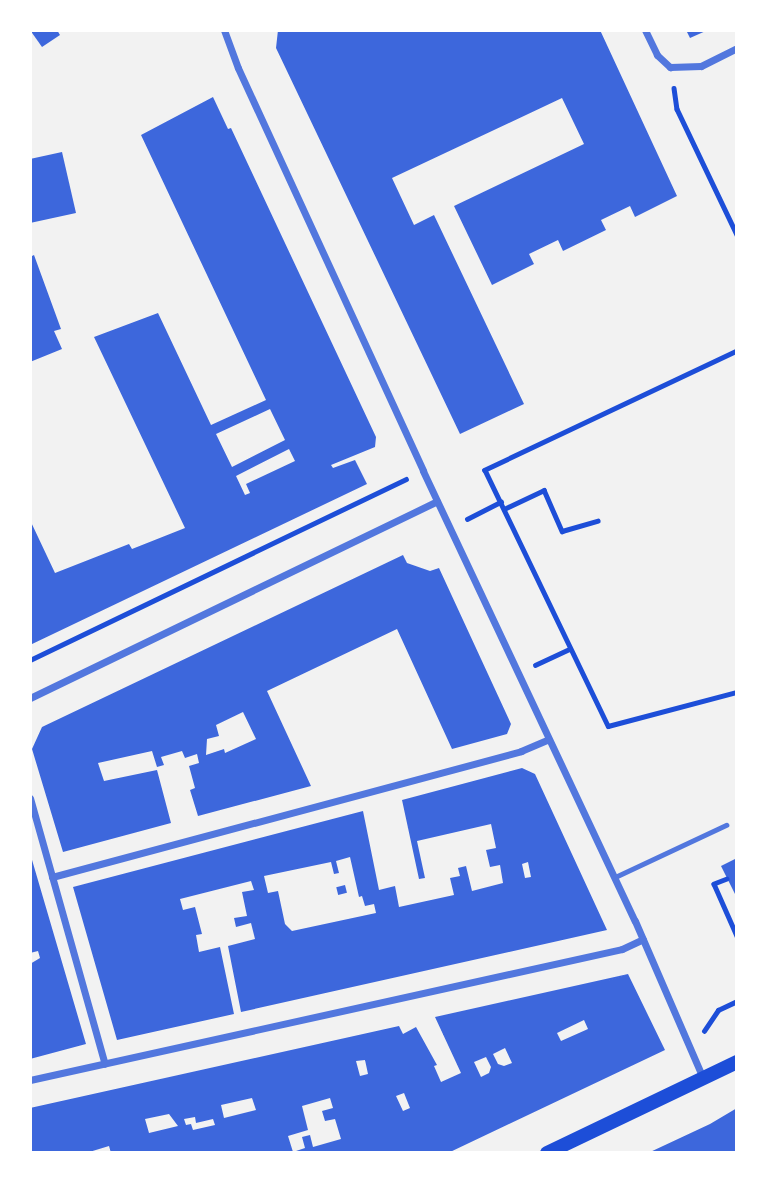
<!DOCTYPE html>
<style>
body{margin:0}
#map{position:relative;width:767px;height:1183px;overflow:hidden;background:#f2f2f2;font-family:"Source Sans 3",sans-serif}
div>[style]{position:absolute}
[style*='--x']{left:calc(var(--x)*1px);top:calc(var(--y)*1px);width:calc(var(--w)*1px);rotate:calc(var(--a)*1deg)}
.building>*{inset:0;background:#3d67dc;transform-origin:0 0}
.path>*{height:4.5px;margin:-2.25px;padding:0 2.25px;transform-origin:2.25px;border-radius:2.25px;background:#1d4ed8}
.service>*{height:5px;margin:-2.5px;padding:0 2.5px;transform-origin:2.5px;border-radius:2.5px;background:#5277de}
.minor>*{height:7px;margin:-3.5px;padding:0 3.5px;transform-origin:3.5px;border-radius:3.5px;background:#5277de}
.secondary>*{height:14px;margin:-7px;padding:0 7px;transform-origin:7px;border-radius:7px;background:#1d4ed8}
span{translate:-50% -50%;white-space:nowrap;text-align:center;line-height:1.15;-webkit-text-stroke:5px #fff;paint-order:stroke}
.frame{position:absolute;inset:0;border:32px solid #fff;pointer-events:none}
</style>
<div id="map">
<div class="building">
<i style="clip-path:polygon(30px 30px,57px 30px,60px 35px,42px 47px)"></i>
<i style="clip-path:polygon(278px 30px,600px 30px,677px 196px,635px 217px,630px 206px,601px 220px,606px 230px,563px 251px,558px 240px,529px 254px,534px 264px,492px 285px,454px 206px,584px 144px,562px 98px,392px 178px,414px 225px,434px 215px,524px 404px,460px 434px,276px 48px)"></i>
<i style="clip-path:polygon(686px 30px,708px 30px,690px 38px)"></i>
<i style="clip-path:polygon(evenodd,213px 97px,228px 129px,231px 128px,376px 437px,375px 447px,331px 465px,333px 468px,355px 460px,367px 484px,30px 645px,30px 520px,55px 573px,129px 544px,132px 549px,185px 528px,94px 337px,158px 313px,211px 425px,266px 400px,141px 135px,213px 97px,270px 409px,285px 440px,232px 467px,216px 434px,270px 409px,213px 97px,289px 449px,295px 461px,246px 484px,250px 493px,245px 495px,236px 476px,289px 449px)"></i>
<i style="clip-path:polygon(62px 152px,76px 213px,30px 223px,30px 159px)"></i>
<i style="clip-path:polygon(34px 255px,61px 329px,54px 331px,62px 349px,30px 362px,30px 257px)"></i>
<i style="clip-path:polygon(evenodd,403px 555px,407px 563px,430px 571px,439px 568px,511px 724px,507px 734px,452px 749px,397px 629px,267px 691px,311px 786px,198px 816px,190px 790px,195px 788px,189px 766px,199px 763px,197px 754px,185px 758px,182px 751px,161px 757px,164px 765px,157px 767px,152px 751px,98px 763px,104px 781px,157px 770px,171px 823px,63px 852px,32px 749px,42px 727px,403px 555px,243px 712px,256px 739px,225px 753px,224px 749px,206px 755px,207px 739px,219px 736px,216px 725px,243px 712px)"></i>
<i style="clip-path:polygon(evenodd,522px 768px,535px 774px,607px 930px,241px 1012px,228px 946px,255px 939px,251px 923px,236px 927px,234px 918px,247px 916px,242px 892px,254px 890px,251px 881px,180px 899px,183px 910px,195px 907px,202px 934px,196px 935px,199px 952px,220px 947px,234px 1014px,117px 1040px,73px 887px,363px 811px,379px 890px,395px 886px,399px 907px,454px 895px,450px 878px,460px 876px,458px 868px,466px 866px,472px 891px,503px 883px,500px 865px,490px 867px,486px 850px,496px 848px,491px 824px,417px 841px,425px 878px,419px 879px,402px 800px,522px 768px,350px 857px,359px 897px,362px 896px,365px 906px,374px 904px,376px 913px,292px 931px,285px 924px,278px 891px,268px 893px,264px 876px,331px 862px,334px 874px,339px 873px,336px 861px,350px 857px,522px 768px,528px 862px,531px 877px,525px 878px,522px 864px,528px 862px)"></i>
<i style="clip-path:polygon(30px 853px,86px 1044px,30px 1059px,30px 964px,40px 958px,38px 951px,30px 953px)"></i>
<i style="clip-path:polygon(737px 858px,737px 893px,735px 894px,721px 866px)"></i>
<i style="left:345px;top:885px;width:8px;height:9px;rotate:76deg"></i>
<i style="clip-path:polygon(evenodd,628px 974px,665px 1050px,448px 1153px,111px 1153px,109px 1146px,86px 1153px,30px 1153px,30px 1108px,399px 1026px,403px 1034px,416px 1027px,437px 1065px,434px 1066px,441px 1082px,461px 1073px,435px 1017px,628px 974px,584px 1020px,588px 1029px,561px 1041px,557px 1033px,584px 1020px,628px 974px,505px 1048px,512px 1063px,504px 1066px,498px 1064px,493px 1054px,505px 1048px,628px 974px,486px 1057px,491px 1067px,489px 1073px,481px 1077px,474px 1062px,486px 1057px,628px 974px,365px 1060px,368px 1074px,360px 1076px,356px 1061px,365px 1060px,628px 974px,404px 1093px,410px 1108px,403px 1111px,396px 1096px,404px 1093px,628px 974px,252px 1098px,256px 1110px,224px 1118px,221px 1105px,252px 1098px,628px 974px,330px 1098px,333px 1108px,322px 1111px,325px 1121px,335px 1119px,341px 1139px,313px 1147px,310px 1135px,302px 1137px,305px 1148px,293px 1152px,288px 1136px,308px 1130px,302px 1106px,330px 1098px,628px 974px,169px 1114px,178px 1126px,149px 1133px,145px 1119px,169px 1114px,628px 974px,195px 1117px,196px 1123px,213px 1119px,215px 1125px,193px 1130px,191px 1124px,186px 1125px,184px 1119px,195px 1117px)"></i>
<i style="clip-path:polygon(737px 1108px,737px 1153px,648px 1153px,710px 1124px)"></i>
</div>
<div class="path">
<i style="--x:674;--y:88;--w:21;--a:82"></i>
<i style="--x:677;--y:109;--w:140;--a:64.5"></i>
<i style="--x:737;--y:351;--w:279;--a:154.7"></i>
<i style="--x:485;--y:470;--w:284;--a:64.3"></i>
<i style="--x:608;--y:726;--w:133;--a:-14.8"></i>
<i style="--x:504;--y:509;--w:44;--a:-25.4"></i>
<i style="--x:544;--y:490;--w:45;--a:66.3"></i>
<i style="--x:562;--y:531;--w:37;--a:-16"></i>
<i style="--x:467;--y:519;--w:38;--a:-27"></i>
<i style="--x:30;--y:660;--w:417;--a:-25.7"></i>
<i style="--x:535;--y:665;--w:38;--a:-25"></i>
<i style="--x:727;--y:879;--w:14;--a:159"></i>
<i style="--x:714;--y:884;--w:57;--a:66.1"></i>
<i style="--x:704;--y:1031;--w:25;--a:-56"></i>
<i style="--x:718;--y:1010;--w:21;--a:-25"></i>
</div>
<div class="service">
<i style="--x:615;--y:877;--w:123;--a:-25.1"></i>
</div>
<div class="minor">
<i style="--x:224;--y:30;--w:40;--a:69.8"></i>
<i style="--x:238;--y:68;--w:443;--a:65.3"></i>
<i style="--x:423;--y:471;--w:497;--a:64.8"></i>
<i style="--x:635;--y:921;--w:171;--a:66.6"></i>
<i style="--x:645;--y:30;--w:28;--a:64"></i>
<i style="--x:657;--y:55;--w:18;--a:43"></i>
<i style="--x:670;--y:67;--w:31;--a:-2"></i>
<i style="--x:701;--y:66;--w:40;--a:-26.6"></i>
<i style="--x:30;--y:698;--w:452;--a:-25.8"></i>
<i style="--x:30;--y:798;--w:276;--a:74.3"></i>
<i style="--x:52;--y:877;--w:486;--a:-15"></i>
<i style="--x:521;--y:751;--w:30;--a:-23"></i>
<i style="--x:30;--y:1080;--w:606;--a:-12.48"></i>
<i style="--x:622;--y:949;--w:23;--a:-25"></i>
</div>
<div class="secondary">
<i style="--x:547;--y:1153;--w:211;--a:-25.6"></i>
</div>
<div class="frame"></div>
</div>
